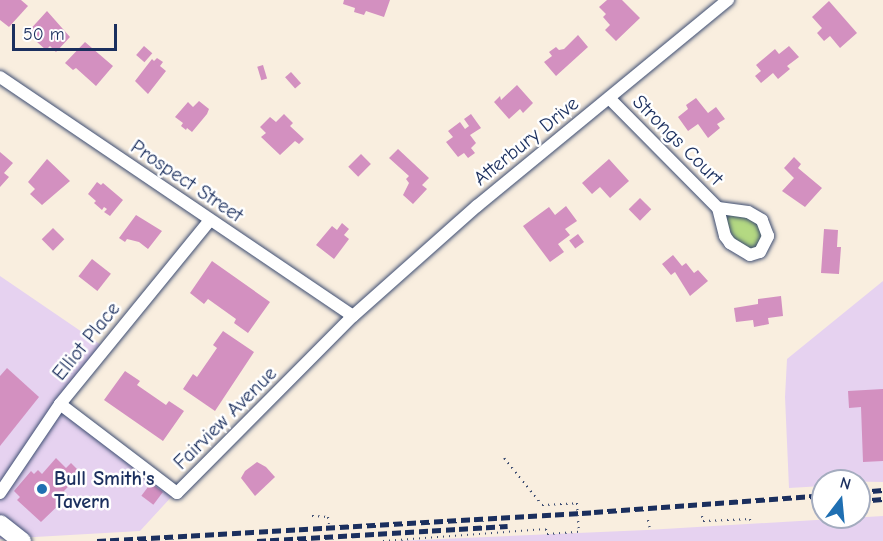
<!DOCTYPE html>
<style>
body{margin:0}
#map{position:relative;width:883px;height:541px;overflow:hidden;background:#f9eedf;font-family:"Comic Neue",sans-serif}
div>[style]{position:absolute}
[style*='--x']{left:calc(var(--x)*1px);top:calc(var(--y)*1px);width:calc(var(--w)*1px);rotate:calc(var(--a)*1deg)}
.built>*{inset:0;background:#e6d2f0}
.green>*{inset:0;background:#b4d982}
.building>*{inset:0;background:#d390c0;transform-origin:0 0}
.path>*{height:2px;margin-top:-1px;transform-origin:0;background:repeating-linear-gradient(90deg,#3c4c71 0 1.5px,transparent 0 6px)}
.roads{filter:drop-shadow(0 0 2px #3c4c71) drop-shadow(0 0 2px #3c4c71)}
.minor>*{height:12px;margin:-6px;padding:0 6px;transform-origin:6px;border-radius:6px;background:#fff}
.primary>*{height:18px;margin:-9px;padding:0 9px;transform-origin:9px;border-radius:9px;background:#fff}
.rail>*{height:4.5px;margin-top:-2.25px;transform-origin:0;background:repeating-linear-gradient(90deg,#1b2f5e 0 9px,transparent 0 13.5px)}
.path-bridge>*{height:2px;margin-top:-1px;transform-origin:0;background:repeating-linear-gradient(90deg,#3c4c71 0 1.5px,transparent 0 6px)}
.dots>*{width:16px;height:16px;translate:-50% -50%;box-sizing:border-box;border:3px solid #fff;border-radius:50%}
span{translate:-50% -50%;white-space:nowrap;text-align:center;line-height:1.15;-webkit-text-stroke:5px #fff;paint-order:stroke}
.street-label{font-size:20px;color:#1b2f5e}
.poi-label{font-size:20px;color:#1b2f5e;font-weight:700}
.left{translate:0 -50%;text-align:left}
.north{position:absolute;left:811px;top:469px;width:60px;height:60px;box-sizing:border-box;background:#fff;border:2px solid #a4acbf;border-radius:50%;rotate:16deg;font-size:16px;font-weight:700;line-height:24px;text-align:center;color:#1b2f5e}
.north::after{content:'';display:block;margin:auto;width:21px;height:27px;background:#1f6fb2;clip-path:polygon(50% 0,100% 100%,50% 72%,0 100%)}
.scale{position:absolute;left:12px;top:24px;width:105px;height:27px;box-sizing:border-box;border:3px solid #1b2f5e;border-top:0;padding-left:8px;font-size:18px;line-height:21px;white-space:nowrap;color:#1b2f5e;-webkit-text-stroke:4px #fff;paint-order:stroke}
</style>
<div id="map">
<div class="built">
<i style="clip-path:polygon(0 276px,104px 347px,57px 402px,174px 494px,140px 531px,0 539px)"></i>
<i style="clip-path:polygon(883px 281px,883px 482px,823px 481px,823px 486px,789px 488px,785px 397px,787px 359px)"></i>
<i style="clip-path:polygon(883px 516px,883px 541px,396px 541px,647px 530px)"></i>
</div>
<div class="green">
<i style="clip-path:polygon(741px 213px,763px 228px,760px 246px,751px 251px,733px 238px,724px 214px)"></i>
</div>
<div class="building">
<i style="clip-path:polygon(0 0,21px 0,28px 6px,9px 27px,0 20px)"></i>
<i style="clip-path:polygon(344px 0,390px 0,384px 17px,366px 11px,364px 15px,354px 12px,355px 8px,343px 4px)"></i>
<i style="clip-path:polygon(607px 0,622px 0,640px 18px,616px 41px,605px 30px,610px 25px,603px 17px,606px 14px,599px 7px)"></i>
<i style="clip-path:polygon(829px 1px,857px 33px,840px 48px,830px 36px,824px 41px,817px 33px,822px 28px,812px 17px)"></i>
<i style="clip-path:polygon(47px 11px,70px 37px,56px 52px,50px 46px,46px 50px,27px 33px)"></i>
<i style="clip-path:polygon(578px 35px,588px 47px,556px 76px,544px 62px,552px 56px,549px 52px,556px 47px,559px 50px,564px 49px)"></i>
<i style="clip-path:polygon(85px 42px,113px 66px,96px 86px,76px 68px,73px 70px,65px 63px)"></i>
<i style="left:144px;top:46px;width:11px;height:12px;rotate:41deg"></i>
<i style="clip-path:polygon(789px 46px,799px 57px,787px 66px,790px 69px,778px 79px,773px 73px,761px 83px,755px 76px,761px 71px,756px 65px,775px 49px,779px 54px)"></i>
<i style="clip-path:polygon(157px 58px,163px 62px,160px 66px,166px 71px,148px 94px,135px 81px,152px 59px,154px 61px)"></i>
<i style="left:263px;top:65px;width:14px;height:6px;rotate:73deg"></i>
<i style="left:291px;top:72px;width:15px;height:8px;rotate:48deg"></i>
<i style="clip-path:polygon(517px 85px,533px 103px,523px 113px,520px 109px,509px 119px,494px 102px,500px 96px,501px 100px)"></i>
<i style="clip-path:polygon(696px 98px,708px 113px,716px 107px,725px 119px,717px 124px,720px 128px,708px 138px,698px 124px,688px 131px,678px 117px,688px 109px,686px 105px)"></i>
<i style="clip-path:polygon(199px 101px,209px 109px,207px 114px,192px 132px,187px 128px,186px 130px,181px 126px,183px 123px,175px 117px,188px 102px,193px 107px)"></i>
<i style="clip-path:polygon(284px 114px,293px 123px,290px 126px,304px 139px,299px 144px,295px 141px,280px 155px,261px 137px,266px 133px,260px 127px,270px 117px,276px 122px)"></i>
<i style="clip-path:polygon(471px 114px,481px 128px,470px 135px,476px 143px,471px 148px,475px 153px,468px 158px,464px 153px,458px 157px,446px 142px,453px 137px,448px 131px,460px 122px,465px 129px,469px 126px,464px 119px)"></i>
<i style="clip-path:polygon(398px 149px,429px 178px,422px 185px,427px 189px,413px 204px,403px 195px,409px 183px,406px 179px,409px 176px,389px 158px)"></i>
<i style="clip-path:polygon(0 152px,13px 163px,4px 173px,9px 177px,0 187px)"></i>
<i style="left:361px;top:154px;width:14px;height:18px;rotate:45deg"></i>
<i style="clip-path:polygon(794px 157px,801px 164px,798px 168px,822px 188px,805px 207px,782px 191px,794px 178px,784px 168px)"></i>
<i style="clip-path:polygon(47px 159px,70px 181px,42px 205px,30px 194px,35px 189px,28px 182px)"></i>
<i style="clip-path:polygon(609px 159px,629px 181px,610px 198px,600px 187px,592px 194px,582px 183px)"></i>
<i style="clip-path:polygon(97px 182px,101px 185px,103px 183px,123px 200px,110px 216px,104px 212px,107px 209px,104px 207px,102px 210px,94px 203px,96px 201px,88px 194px)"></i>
<i style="left:640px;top:198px;width:16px;height:16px;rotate:45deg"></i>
<i style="clip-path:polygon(566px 206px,577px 221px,565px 229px,570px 235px,558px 244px,564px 252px,550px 262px,523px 226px,549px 207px,555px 215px)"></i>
<i style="clip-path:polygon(136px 215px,162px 231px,148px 249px,139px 242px,127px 239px,125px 242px,119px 238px)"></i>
<i style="clip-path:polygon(342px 223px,349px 229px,344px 235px,349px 239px,334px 259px,316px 245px,332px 226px,337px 230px)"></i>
<i style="left:53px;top:228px;width:16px;height:16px;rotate:45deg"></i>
<i style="clip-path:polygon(824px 229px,838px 230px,837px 247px,841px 247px,839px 274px,821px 273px)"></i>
<i style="left:578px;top:234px;width:10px;height:11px;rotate:53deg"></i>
<i style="clip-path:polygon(673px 255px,682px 266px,686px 263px,694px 273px,698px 270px,708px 281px,690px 296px,675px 272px,671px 275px,662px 264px)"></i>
<i style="left:92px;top:259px;width:24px;height:22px;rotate:38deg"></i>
<i style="clip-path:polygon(212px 261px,270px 302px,248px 333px,234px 323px,236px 319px,208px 299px,204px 304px,190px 293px)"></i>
<i style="clip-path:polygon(781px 296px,783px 316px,768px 318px,769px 324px,754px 327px,753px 320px,736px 322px,734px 308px,758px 304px,758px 299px)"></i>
<i style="clip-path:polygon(223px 331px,254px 352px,215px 411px,183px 389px,193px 374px,197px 377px,217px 348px,213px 345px)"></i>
<i style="clip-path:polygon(7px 368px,39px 397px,0 446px,0 376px)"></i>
<i style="clip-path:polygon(125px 371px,140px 381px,137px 385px,166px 405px,169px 401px,184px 411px,163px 441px,104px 400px)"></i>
<i style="clip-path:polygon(883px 389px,883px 461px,863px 462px,861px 407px,849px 408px,848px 391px)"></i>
<i style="clip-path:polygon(56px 458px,66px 468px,71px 463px,81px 473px,64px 491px,68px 496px,41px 522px,17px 500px,20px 497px,14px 491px,31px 471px,34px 474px,38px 470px,42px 474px)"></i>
<i style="clip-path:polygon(257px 462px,266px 467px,275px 477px,255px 496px,241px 478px,245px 471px)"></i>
<i style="left:151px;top:483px;width:15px;height:16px;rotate:37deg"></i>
</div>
<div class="path">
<i style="--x:504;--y:458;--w:60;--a:51"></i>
<i style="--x:542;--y:505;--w:35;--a:-3"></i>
<i style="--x:312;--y:516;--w:16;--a:4"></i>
<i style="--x:328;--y:517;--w:7;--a:82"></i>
<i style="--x:702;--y:516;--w:5;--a:79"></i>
<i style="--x:703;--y:521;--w:47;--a:-2.4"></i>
<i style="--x:750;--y:519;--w:5;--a:79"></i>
<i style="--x:648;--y:520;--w:9;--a:77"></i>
<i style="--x:383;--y:541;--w:163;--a:-4.2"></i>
<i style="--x:546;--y:529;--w:5;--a:79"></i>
<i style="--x:547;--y:534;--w:32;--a:-4"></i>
</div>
<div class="roads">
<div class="minor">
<i style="--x:0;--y:77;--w:426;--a:34.1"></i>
<i style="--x:610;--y:99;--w:153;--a:45.3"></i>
<i style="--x:718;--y:208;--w:29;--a:76"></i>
<i style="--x:725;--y:236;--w:9;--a:54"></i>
<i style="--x:730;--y:243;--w:23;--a:31"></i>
<i style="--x:750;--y:255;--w:10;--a:-17"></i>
<i style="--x:760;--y:252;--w:18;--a:-63"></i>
<i style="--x:768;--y:236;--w:17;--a:-111"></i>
<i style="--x:762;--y:220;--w:16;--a:-150"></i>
<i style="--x:748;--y:212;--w:30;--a:-172"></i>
<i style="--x:60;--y:404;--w:147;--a:37.3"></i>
<i style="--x:177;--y:493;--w:250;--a:-45.2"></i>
<i style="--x:353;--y:316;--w:166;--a:-41.6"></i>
<i style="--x:477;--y:206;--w:325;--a:-39.4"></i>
<i style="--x:0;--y:493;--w:107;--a:-56"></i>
<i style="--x:60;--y:404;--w:237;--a:-50.8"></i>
</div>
<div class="primary">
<i style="--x:0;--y:524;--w:28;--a:38"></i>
</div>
</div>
<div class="rail">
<i style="--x:859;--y:492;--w:24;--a:-5"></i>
<i style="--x:859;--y:501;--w:24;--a:-5"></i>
<i style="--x:97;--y:541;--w:498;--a:-3.3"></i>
<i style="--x:594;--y:512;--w:230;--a:-4.2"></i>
<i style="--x:257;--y:541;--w:251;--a:-3.4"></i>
</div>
<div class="path-bridge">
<i style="--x:577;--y:503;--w:29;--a:86"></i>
</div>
<div class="dots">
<i style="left:42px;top:489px;background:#1f6fb2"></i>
</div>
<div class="street-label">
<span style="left:678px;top:140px;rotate:45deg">Strongs Court</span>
<span style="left:526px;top:141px;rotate:-39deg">Atterbury Drive</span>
<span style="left:187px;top:181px;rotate:34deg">Prospect Street</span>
<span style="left:86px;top:341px;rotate:-51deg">Elliot Place</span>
<span style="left:225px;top:418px;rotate:-45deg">Fairview Avenue</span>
</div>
<div class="poi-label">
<span class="left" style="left:54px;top:490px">Bull Smith's<br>Tavern</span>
</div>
<div class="north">N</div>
<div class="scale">50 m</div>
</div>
